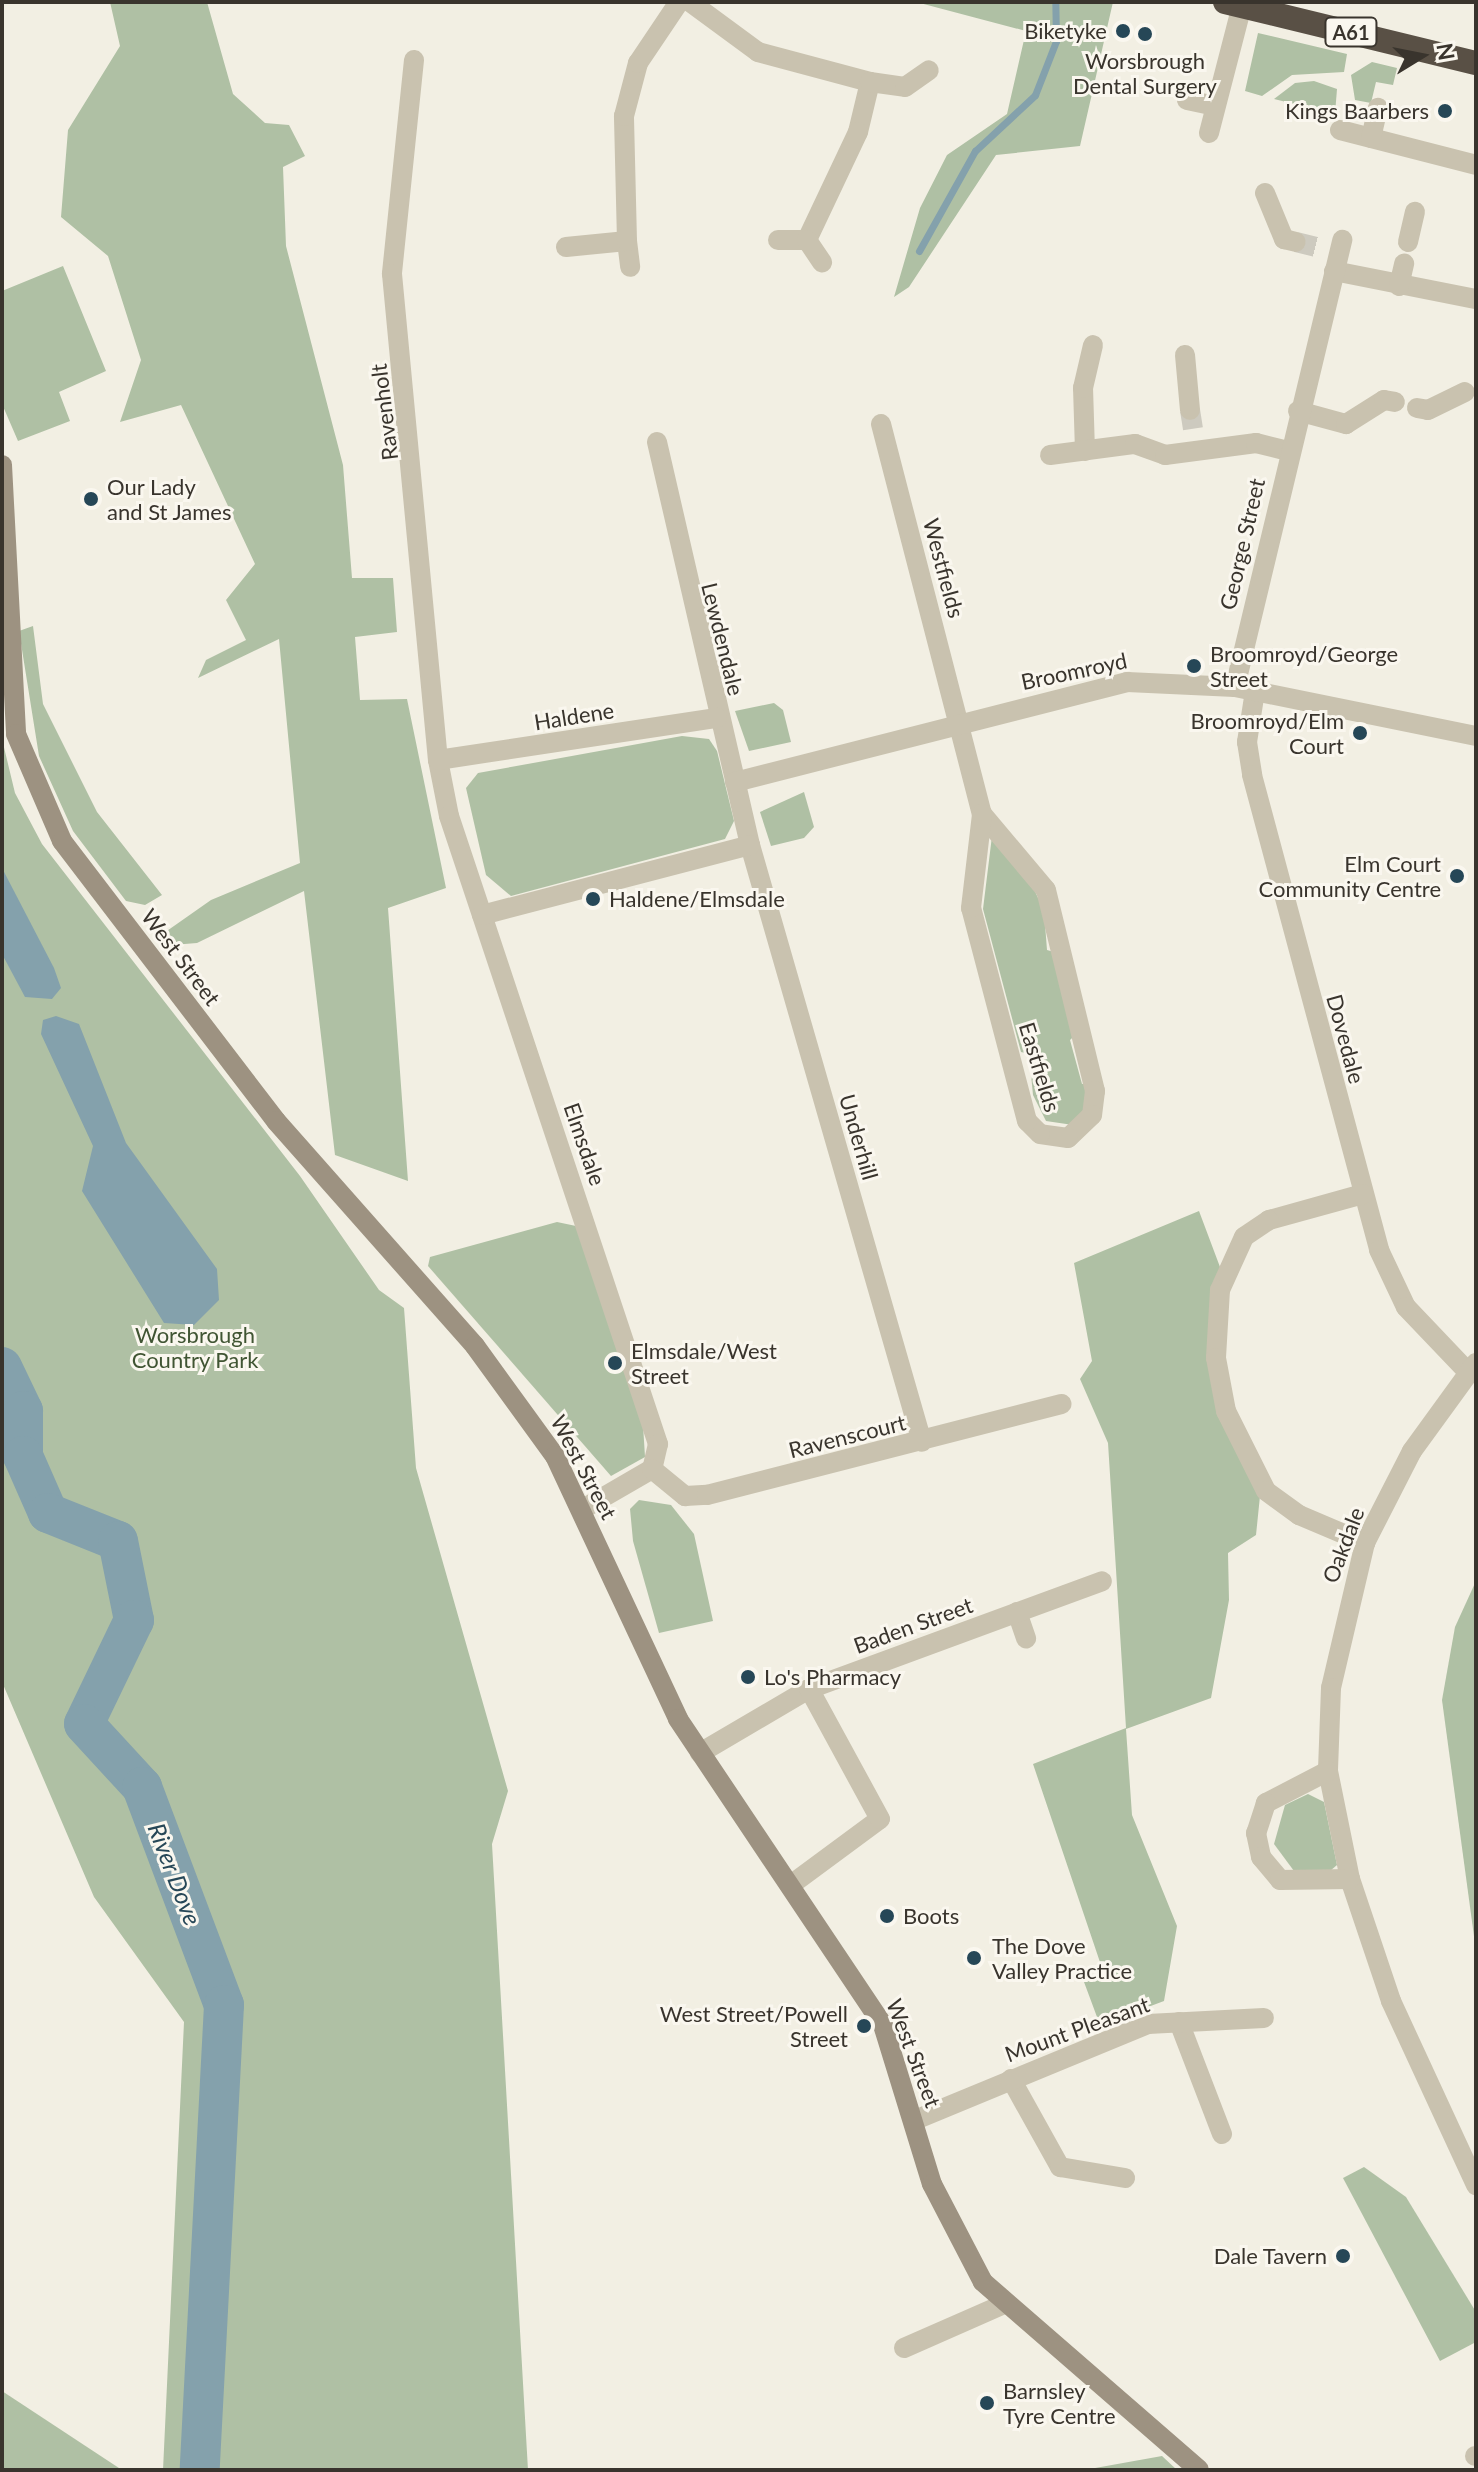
<!DOCTYPE html>
<style>
body{margin:0}
#map{position:relative;width:1478px;height:2472px;overflow:hidden;background:#f2efe3;font-family:Lato,sans-serif}
div>[style]{position:absolute}
[style*='--x']{left:calc(var(--x)*1px);top:calc(var(--y)*1px);width:calc(var(--w)*1px);rotate:calc(var(--a)*1deg)}
.green>*{inset:0;background:#afc0a4}
.water>*{inset:0;background:#84a1ac}
.stream>*{height:7px;margin:-3.5px;padding:0 3.5px;transform-origin:3.5px;border-radius:3.5px;background:#84a1ac}
.river>*{height:40px;margin:-20px;padding:0 20px;transform-origin:20px;border-radius:20px;background:#84a1ac}
.street-tunnel>*{height:20px;margin-top:-10px;transform-origin:0;background:repeating-linear-gradient(90deg,#cdcabf 0 20px,transparent 0 30px)}
.street>*{height:20px;margin:-10px;padding:0 10px;transform-origin:10px;border-radius:10px;background:#c9c2af}
.secondary>*{height:20px;margin:-10px;padding:0 10px;transform-origin:10px;border-radius:10px;background:#9d9281}
.highway>*{height:24px;margin:-12px;padding:0 12px;transform-origin:12px;border-radius:12px;background:#595045}
.dots>*{width:22px;height:22px;translate:-50% -50%;box-sizing:border-box;border:4px solid #faf7ef;border-radius:50%}
span{translate:-50% -50%;white-space:nowrap;text-align:center;line-height:1.15;-webkit-text-stroke:6px #faf7ef;paint-order:stroke}
.shield-label span{padding:2px 6px;background:#faf7ef;border:2px solid;border-radius:6px;-webkit-text-stroke-width:0}
.shield-label{font-size:20px;color:#39342d;font-weight:700}
.poi-label{font-size:22px;color:#39342d}
.right{translate:-100% -50%;text-align:right}
.left{translate:0 -50%;text-align:left}
.street-label{font-size:22px;color:#39342d}
.park-label{font-size:22px;color:#405533}
.water-label{font-size:24px;color:#264757;font-style:italic}
.frame{position:absolute;inset:0;border:4px solid #39342d;pointer-events:none}
.north{position:absolute;left:1382px;top:16px;width:80px;height:80px;-webkit-text-stroke:6px #faf7ef;paint-order:stroke;rotate:80deg;font-size:22px;font-weight:700;line-height:32px;text-align:center;color:#39342d}
.north::after{content:'';display:block;margin:auto;width:28px;height:36px;background:#39342d;clip-path:polygon(50% 0,100% 100%,50% 72%,0 100%)}
</style>
<div id="map">
<div class="green">
<i style="clip-path:polygon(110px 2px,207px 2px,233px 94px,265px 123px,289px 125px,305px 156px,283px 167px,286px 246px,343px 465px,352px 578px,393px 578px,397px 632px,355px 637px,360px 700px,407px 699px,446px 888px,388px 908px,408px 1181px,335px 1155px,304px 891px,197px 943px,172px 945px,164px 933px,211px 900px,300px 863px,279px 639px,198px 678px,206px 660px,246px 640px,226px 600px,255px 564px,181px 405px,120px 422px,141px 360px,108px 256px,61px 217px,68px 130px,120px 46px)"></i>
<i style="clip-path:polygon(916px 2px,1113px 2px,1080px 146px,996px 155px,909px 287px,894px 297px,920px 208px,947px 155px,1007px 114px,1026px 31px)"></i>
<i style="clip-path:polygon(1258px 33px,1347px 54px,1344px 72px,1292px 75px,1262px 96px,1245px 91px)"></i>
<i style="clip-path:polygon(1372px 62px,1397px 68px,1393px 85px,1376px 82px,1371px 103px,1355px 100px,1351px 75px)"></i>
<i style="clip-path:polygon(1314px 81px,1337px 89px,1335px 114px,1274px 99px,1295px 83px)"></i>
<i style="clip-path:polygon(63px 266px,106px 371px,59px 392px,70px 421px,18px 441px,2px 404px,2px 291px)"></i>
<i style="clip-path:polygon(33px 626px,43px 704px,97px 812px,162px 895px,145px 905px,126px 901px,73px 831px,39px 756px,19px 631px)"></i>
<i style="clip-path:polygon(774px 703px,783px 710px,791px 742px,749px 751px,735px 711px)"></i>
<i style="clip-path:polygon(682px 736px,709px 739px,717px 751px,734px 821px,725px 839px,511px 896px,486px 875px,466px 788px,478px 773px)"></i>
<i style="clip-path:polygon(2px 739px,15px 793px,42px 844px,300px 1176px,379px 1290px,404px 1308px,416px 1468px,508px 1791px,492px 1844px,528px 2470px,163px 2470px,184px 2022px,94px 1897px,2px 1682px)"></i>
<i style="clip-path:polygon(804px 792px,814px 827px,804px 838px,771px 846px,760px 812px)"></i>
<i style="clip-path:polygon(992px 836px,1028px 876px,1044px 911px,1047px 950px,1054px 952px,1077px 1033px,1070px 1040px,1082px 1084px,1089px 1083px,1083px 1117px,1073px 1125px,1046px 1121px,1033px 1095px,1029px 1054px,1021px 1052px,983px 909px)"></i>
<i style="clip-path:polygon(1199px 1211px,1220px 1267px,1219px 1418px,1260px 1496px,1256px 1535px,1228px 1553px,1229px 1600px,1211px 1698px,1126px 1729px,1132px 1815px,1177px 1926px,1164px 2001px,1100px 2025px,1084px 1982px,1104px 1974px,1033px 1764px,1126px 1728px,1108px 1443px,1080px 1379px,1092px 1361px,1074px 1263px)"></i>
<i style="clip-path:polygon(557px 1222px,576px 1226px,643px 1425px,645px 1457px,611px 1476px,428px 1266px,430px 1257px)"></i>
<i style="clip-path:polygon(639px 1500px,671px 1505px,694px 1534px,713px 1621px,659px 1633px,633px 1541px,630px 1509px)"></i>
<i style="clip-path:polygon(1476px 1581px,1476px 1951px,1442px 1700px,1455px 1627px)"></i>
<i style="clip-path:polygon(1308px 1794px,1324px 1802px,1337px 1865px,1330px 1871px,1294px 1871px,1274px 1844px,1285px 1805px)"></i>
<i style="clip-path:polygon(1364px 2167px,1406px 2197px,1476px 2312px,1476px 2342px,1440px 2361px,1343px 2178px)"></i>
<i style="clip-path:polygon(2px 2391px,122px 2470px,2px 2470px)"></i>
<i style="clip-path:polygon(1162px 2456px,1177px 2470px,1084px 2470px)"></i>
</div>
<div class="water">
<i style="clip-path:polygon(2px 868px,54px 968px,61px 988px,52px 999px,25px 997px,2px 954px)"></i>
<i style="clip-path:polygon(56px 1016px,79px 1024px,126px 1143px,217px 1269px,219px 1300px,194px 1325px,164px 1323px,82px 1191px,93px 1146px,41px 1034px,43px 1020px)"></i>
</div>
<div class="stream">
<i style="--x:919;--y:251;--w:115;--a:-60.8"></i>
<i style="--x:975;--y:151;--w:82;--a:-43"></i>
<i style="--x:1035;--y:95;--w:58;--a:-68.7"></i>
<i style="--x:1056;--y:41;--w:39;--a:-91"></i>
</div>
<div class="river">
<i style="--x:2;--y:1367;--w:49;--a:64.5"></i>
<i style="--x:23;--y:1411;--w:45;--a:90"></i>
<i style="--x:23;--y:1456;--w:62;--a:66.3"></i>
<i style="--x:48;--y:1513;--w:75;--a:21.8"></i>
<i style="--x:118;--y:1541;--w:81;--a:78.6"></i>
<i style="--x:134;--y:1620;--w:115;--a:115.7"></i>
<i style="--x:84;--y:1724;--w:86;--a:47.4"></i>
<i style="--x:142;--y:1787;--w:233;--a:69.4"></i>
<i style="--x:224;--y:2005;--w:466;--a:93"></i>
</div>
<div class="street-tunnel">
<i style="--x:1296;--y:242;--w:25;--a:14"></i>
<i style="--x:1190;--y:410;--w:19;--a:81"></i>
</div>
<div class="street">
<i style="--x:690;--y:2;--w:84;--a:36.3"></i>
<i style="--x:758;--y:52;--w:116;--a:15"></i>
<i style="--x:870;--y:82;--w:51;--a:103.5"></i>
<i style="--x:858;--y:132;--w:119;--a:115.3"></i>
<i style="--x:414;--y:60;--w:215;--a:95.9"></i>
<i style="--x:392;--y:274;--w:488;--a:84.6"></i>
<i style="--x:438;--y:760;--w:57;--a:78.9"></i>
<i style="--x:449;--y:816;--w:662;--a:71.59"></i>
<i style="--x:658;--y:1444;--w:26;--a:103"></i>
<i style="--x:652;--y:1469;--w:80;--a:149.9"></i>
<i style="--x:870;--y:82;--w:35;--a:8"></i>
<i style="--x:905;--y:87;--w:29;--a:-35"></i>
<i style="--x:1187;--y:100;--w:29;--a:12"></i>
<i style="--x:1340;--y:130;--w:140;--a:14.4"></i>
<i style="--x:1209;--y:133;--w:135;--a:-75.5"></i>
<i style="--x:1371;--y:138;--w:31;--a:-77"></i>
<i style="--x:1265;--y:193;--w:50;--a:67.6"></i>
<i style="--x:1284;--y:239;--w:12;--a:14"></i>
<i style="--x:778;--y:240;--w:29;--a:0"></i>
<i style="--x:807;--y:240;--w:27;--a:56"></i>
<i style="--x:627;--y:241;--w:26;--a:83"></i>
<i style="--x:1408;--y:242;--w:31;--a:-77"></i>
<i style="--x:566;--y:247;--w:61;--a:-5.6"></i>
<i style="--x:627;--y:241;--w:125;--a:-91.4"></i>
<i style="--x:624;--y:116;--w:55;--a:-75.2"></i>
<i style="--x:638;--y:63;--w:73;--a:-56.1"></i>
<i style="--x:1334;--y:271;--w:145;--a:11.2"></i>
<i style="--x:1399;--y:286;--w:23;--a:-77"></i>
<i style="--x:1185;--y:355;--w:55;--a:84.8"></i>
<i style="--x:1417;--y:408;--w:11;--a:10"></i>
<i style="--x:1428;--y:410;--w:41;--a:-25.9"></i>
<i style="--x:1298;--y:411;--w:50;--a:15.2"></i>
<i style="--x:1346;--y:424;--w:45;--a:-32.3"></i>
<i style="--x:1384;--y:400;--w:11;--a:10"></i>
<i style="--x:881;--y:424;--w:403;--a:75.5"></i>
<i style="--x:982;--y:814;--w:99;--a:49.9"></i>
<i style="--x:1046;--y:890;--w:207;--a:76.3"></i>
<i style="--x:1095;--y:1091;--w:24;--a:97"></i>
<i style="--x:1092;--y:1115;--w:33;--a:136"></i>
<i style="--x:1068;--y:1138;--w:28;--a:-172"></i>
<i style="--x:1040;--y:1134;--w:18;--a:-135"></i>
<i style="--x:1027;--y:1121;--w:220;--a:-104.7"></i>
<i style="--x:971;--y:908;--w:95;--a:-83.3"></i>
<i style="--x:657;--y:442;--w:414;--a:77"></i>
<i style="--x:750;--y:845;--w:621;--a:73.93"></i>
<i style="--x:1085;--y:451;--w:63;--a:-91.8"></i>
<i style="--x:1083;--y:388;--w:44;--a:-76.9"></i>
<i style="--x:1050;--y:455;--w:86;--a:-7.4"></i>
<i style="--x:1135;--y:444;--w:32;--a:20"></i>
<i style="--x:1165;--y:455;--w:92;--a:-7.5"></i>
<i style="--x:1256;--y:443;--w:33;--a:14"></i>
<i style="--x:1235;--y:687;--w:460;--a:-76.5"></i>
<i style="--x:1255;--y:691;--w:52;--a:98.9"></i>
<i style="--x:1247;--y:742;--w:33;--a:81"></i>
<i style="--x:1252;--y:775;--w:492;--a:75"></i>
<i style="--x:1379;--y:1250;--w:63;--a:64.7"></i>
<i style="--x:1406;--y:1307;--w:90;--a:46.4"></i>
<i style="--x:438;--y:760;--w:282;--a:-8.6"></i>
<i style="--x:735;--y:782;--w:405;--a:-14.3"></i>
<i style="--x:1127;--y:682;--w:108;--a:2.7"></i>
<i style="--x:1235;--y:687;--w:246;--a:11.5"></i>
<i style="--x:482;--y:915;--w:277;--a:-14.6"></i>
<i style="--x:1363;--y:1194;--w:98;--a:164.5"></i>
<i style="--x:1269;--y:1220;--w:30;--a:146"></i>
<i style="--x:1244;--y:1237;--w:58;--a:114.4"></i>
<i style="--x:1220;--y:1290;--w:68;--a:93.4"></i>
<i style="--x:1216;--y:1358;--w:54;--a:79.3"></i>
<i style="--x:1226;--y:1411;--w:89;--a:63.4"></i>
<i style="--x:1266;--y:1491;--w:41;--a:36"></i>
<i style="--x:1299;--y:1515;--w:72;--a:23"></i>
<i style="--x:1476;--y:1363;--w:109;--a:126"></i>
<i style="--x:1412;--y:1451;--w:103;--a:117.1"></i>
<i style="--x:1365;--y:1543;--w:149;--a:103.2"></i>
<i style="--x:1331;--y:1688;--w:83;--a:92.1"></i>
<i style="--x:1328;--y:1771;--w:110;--a:78.5"></i>
<i style="--x:1350;--y:1879;--w:129;--a:71.4"></i>
<i style="--x:1391;--y:2001;--w:203;--a:65.2"></i>
<i style="--x:652;--y:1469;--w:43;--a:39.3"></i>
<i style="--x:685;--y:1496;--w:22;--a:-3"></i>
<i style="--x:707;--y:1495;--w:366;--a:-14.4"></i>
<i style="--x:1017;--y:1612;--w:28;--a:71"></i>
<i style="--x:700;--y:1753;--w:126;--a:-30.4"></i>
<i style="--x:809;--y:1689;--w:312;--a:-20.2"></i>
<i style="--x:1328;--y:1771;--w:70;--a:152.7"></i>
<i style="--x:1266;--y:1803;--w:32;--a:108"></i>
<i style="--x:1256;--y:1833;--w:25;--a:78"></i>
<i style="--x:1261;--y:1857;--w:30;--a:50"></i>
<i style="--x:1280;--y:1880;--w:70;--a:-0.8"></i>
<i style="--x:792;--y:1884;--w:109;--a:-36.5"></i>
<i style="--x:880;--y:1819;--w:148;--a:-118.6"></i>
<i style="--x:1179;--y:2022;--w:120;--a:69"></i>
<i style="--x:1011;--y:2079;--w:101;--a:60.9"></i>
<i style="--x:1060;--y:2167;--w:66;--a:9.6"></i>
<i style="--x:915;--y:2120;--w:252;--a:-22.4"></i>
<i style="--x:1148;--y:2024;--w:116;--a:-3"></i>
<i style="--x:904;--y:2348;--w:109;--a:-23.7"></i>
<i style="--x:1475;--y:2456;--w:1;--a:0"></i>
</div>
<div class="secondary">
<i style="--x:2;--y:465;--w:269;--a:87"></i>
<i style="--x:16;--y:734;--w:116;--a:66.7"></i>
<i style="--x:62;--y:841;--w:352;--a:52.6"></i>
<i style="--x:276;--y:1121;--w:300;--a:48.5"></i>
<i style="--x:475;--y:1346;--w:136;--a:54"></i>
<i style="--x:555;--y:1456;--w:290;--a:64.9"></i>
<i style="--x:678;--y:1719;--w:368;--a:56.2"></i>
<i style="--x:883;--y:2025;--w:166;--a:72.9"></i>
<i style="--x:932;--y:2184;--w:110;--a:62.5"></i>
<i style="--x:983;--y:2282;--w:286;--a:41"></i>
</div>
<div class="highway">
<i style="--x:1225;--y:2;--w:258;--a:13.7"></i>
</div>
<div class="dots">
<i style="left:1123px;top:31px;background:#264757"></i>
<i style="left:1145px;top:34px;background:#264757"></i>
<i style="left:1445px;top:111px;background:#264757"></i>
<i style="left:91px;top:499px;background:#264757"></i>
<i style="left:1194px;top:666px;background:#264757"></i>
<i style="left:1360px;top:733px;background:#264757"></i>
<i style="left:1457px;top:876px;background:#264757"></i>
<i style="left:593px;top:899px;background:#264757"></i>
<i style="left:615px;top:1363px;background:#264757"></i>
<i style="left:748px;top:1677px;background:#264757"></i>
<i style="left:887px;top:1916px;background:#264757"></i>
<i style="left:974px;top:1958px;background:#264757"></i>
<i style="left:864px;top:2026px;background:#264757"></i>
<i style="left:1343px;top:2256px;background:#264757"></i>
<i style="left:987px;top:2403px;background:#264757"></i>
</div>
<div class="shield-label">
<span style="left:1351px;top:32px">A61</span>
</div>
<div class="poi-label">
<span class="right" style="left:1107px;top:31px">Biketyke</span>
<span style="left:1145px;top:73px">Worsbrough<br>Dental Surgery</span>
<span class="right" style="left:1429px;top:111px">Kings Baarbers</span>
<span class="left" style="left:107px;top:499px">Our Lady<br>and St James</span>
<span class="left" style="left:1210px;top:666px">Broomroyd/George<br>Street</span>
<span class="right" style="left:1344px;top:733px">Broomroyd/Elm<br>Court</span>
<span class="right" style="left:1441px;top:876px">Elm Court<br>Community Centre</span>
<span class="left" style="left:609px;top:899px">Haldene/Elmsdale</span>
<span class="left" style="left:631px;top:1363px">Elmsdale/West<br>Street</span>
<span class="left" style="left:764px;top:1677px">Lo's Pharmacy</span>
<span class="left" style="left:903px;top:1916px">Boots</span>
<span class="left" style="left:992px;top:1958px">The Dove<br>Valley Practice</span>
<span class="right" style="left:848px;top:2026px">West Street/Powell<br>Street</span>
<span class="right" style="left:1327px;top:2256px">Dale Tavern</span>
<span class="left" style="left:1003px;top:2403px">Barnsley<br>Tyre Centre</span>
</div>
<div class="street-label">
<span style="left:384px;top:412px;rotate:-97deg">Ravenholt</span>
<span style="left:1242px;top:544px;rotate:-77deg">George Street</span>
<span style="left:944px;top:568px;rotate:75deg">Westfields</span>
<span style="left:723px;top:639px;rotate:76deg">Lewdendale</span>
<span style="left:1074px;top:671px;rotate:-12deg">Broomroyd</span>
<span style="left:574px;top:716px;rotate:-9deg">Haldene</span>
<span style="left:181px;top:957px;rotate:53deg">West Street</span>
<span style="left:1346px;top:1039px;rotate:75deg">Dovedale</span>
<span style="left:1040px;top:1067px;rotate:73deg">Eastfields</span>
<span style="left:859px;top:1137px;rotate:74deg">Underhill</span>
<span style="left:585px;top:1144px;rotate:71deg">Elmsdale</span>
<span style="left:847px;top:1436px;rotate:-14deg">Ravenscourt</span>
<span style="left:584px;top:1467px;rotate:62deg">West Street</span>
<span style="left:1343px;top:1545px;rotate:-69deg">Oakdale</span>
<span style="left:913px;top:1625px;rotate:-20deg">Baden Street</span>
<span style="left:1077px;top:2029px;rotate:-20deg">Mount Pleasant</span>
<span style="left:914px;top:2053px;rotate:69deg">West Street</span>
</div>
<div class="park-label">
<span style="left:195px;top:1347px">Worsbrough<br>Country Park</span>
</div>
<div class="water-label">
<span style="left:175px;top:1874px;rotate:69deg">River Dove</span>
</div>
<div class="frame"></div>
<div class="north">N</div>
</div>
